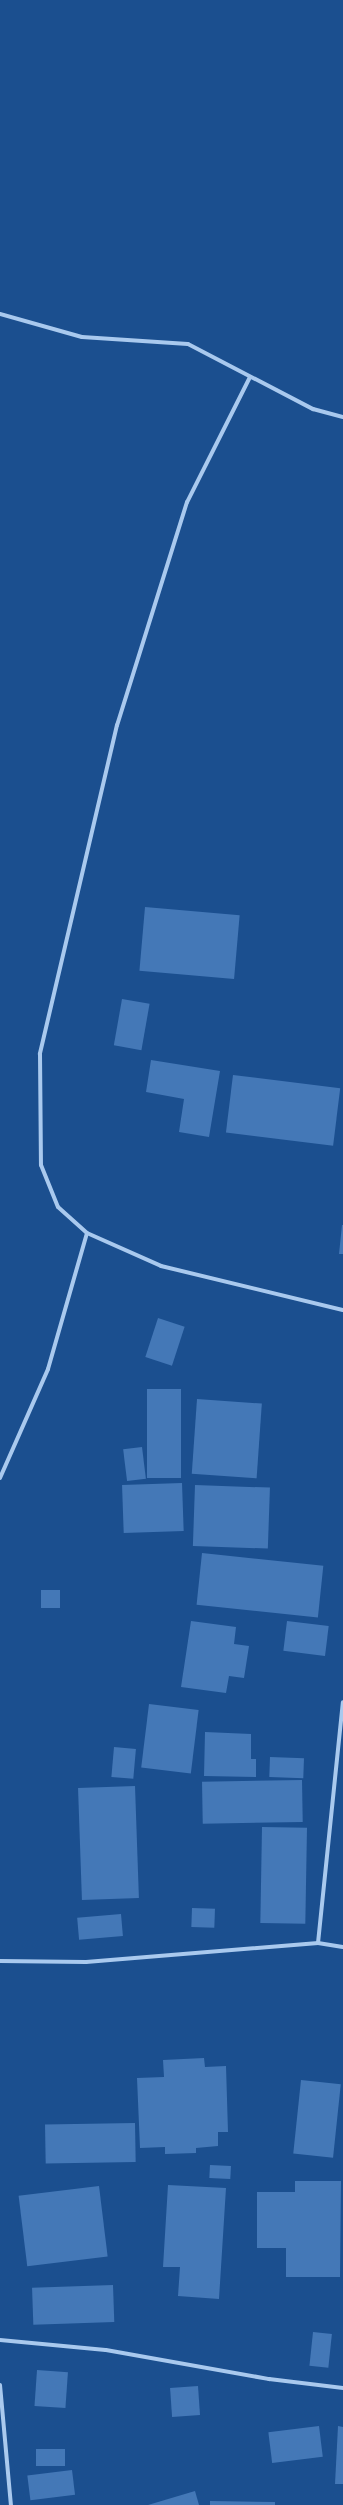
<!DOCTYPE html>
<style>
body{margin:0}
#map{position:relative;width:343px;height:2505px;overflow:hidden;background:#1b4f8f;font-family:Raleway,sans-serif}
div>[style]{position:absolute}
[style*='--x']{left:calc(var(--x)*1px);top:calc(var(--y)*1px);width:calc(var(--w)*1px);rotate:calc(var(--a)*1deg)}
.building>*{inset:0;background:#4478b7;transform-origin:0 0}
.street>*{height:4px;margin:-2px;padding:0 2px;transform-origin:2px;border-radius:2px;background:#a9c9ee}
span{translate:-50% -50%;white-space:nowrap;text-align:center;line-height:1.15;-webkit-text-stroke:4px #1b4f8f;paint-order:stroke}
</style>
<div id="map">
<div class="building">
<i style="left:145px;top:907px;width:95px;height:64px;rotate:5deg"></i>
<i style="left:122px;top:999px;width:28px;height:47px;rotate:10deg"></i>
<i style="clip-path:polygon(151px 1060px,220px 1071px,209px 1137px,179px 1132px,184px 1099px,146px 1092px)"></i>
<i style="left:233px;top:1075px;width:108px;height:58px;rotate:7deg"></i>
<i style="clip-path:polygon(342px 1225px,343px 1225px,343px 1254px,339px 1254px)"></i>
<i style="left:158px;top:1318px;width:28px;height:41px;rotate:18deg"></i>
<i style="left:147px;top:1389px;width:34px;height:89px"></i>
<i style="left:197px;top:1399px;width:65px;height:75px;rotate:4deg"></i>
<i style="left:142px;top:1447px;width:32px;height:19px;rotate:83deg"></i>
<i style="left:182px;top:1483px;width:48px;height:60px;rotate:88deg"></i>
<i style="left:195px;top:1485px;width:75px;height:61px;rotate:2deg"></i>
<i style="left:202px;top:1553px;width:122px;height:52px;rotate:6deg"></i>
<i style="left:41px;top:1590px;width:19px;height:18px"></i>
<i style="clip-path:polygon(191px 1621px,236px 1627px,234px 1644px,249px 1646px,244px 1678px,229px 1676px,226px 1693px,181px 1687px)"></i>
<i style="left:287px;top:1621px;width:42px;height:30px;rotate:7deg"></i>
<i style="left:149px;top:1704px;width:50px;height:64px;rotate:7deg"></i>
<i style="clip-path:polygon(205px 1732px,251px 1734px,251px 1759px,256px 1759px,256px 1777px,204px 1776px)"></i>
<i style="left:114px;top:1747px;width:22px;height:30px;rotate:5deg"></i>
<i style="left:270px;top:1757px;width:34px;height:20px;rotate:2deg"></i>
<i style="left:302px;top:1780px;width:42px;height:100px;rotate:89deg"></i>
<i style="left:135px;top:1786px;width:112px;height:57px;rotate:88deg"></i>
<i style="left:262px;top:1827px;width:45px;height:96px;rotate:1deg"></i>
<i style="left:192px;top:1908px;width:23px;height:19px;rotate:2deg"></i>
<i style="left:121px;top:1914px;width:22px;height:44px;rotate:85deg"></i>
<i style="clip-path:polygon(204px 2058px,205px 2067px,226px 2066px,228px 2132px,218px 2132px,218px 2146px,196px 2148px,196px 2153px,165px 2154px,165px 2147px,140px 2148px,137px 2078px,164px 2077px,163px 2060px)"></i>
<i style="left:301px;top:2080px;width:40px;height:74px;rotate:6deg"></i>
<i style="left:135px;top:2123px;width:39px;height:90px;rotate:89deg"></i>
<i style="left:210px;top:2165px;width:21px;height:13px;rotate:3deg"></i>
<i style="clip-path:polygon(295px 2181px,341px 2181px,340px 2277px,286px 2277px,286px 2248px,257px 2248px,257px 2192px,295px 2192px)"></i>
<i style="clip-path:polygon(168px 2185px,226px 2188px,219px 2299px,178px 2296px,180px 2267px,163px 2267px)"></i>
<i style="left:99px;top:2186px;width:71px;height:81px;rotate:83deg"></i>
<i style="left:113px;top:2285px;width:37px;height:81px;rotate:88deg"></i>
<i style="left:313px;top:2332px;width:19px;height:34px;rotate:6deg"></i>
<i style="left:37px;top:2370px;width:31px;height:36px;rotate:4deg"></i>
<i style="left:198px;top:2386px;width:29px;height:28px;rotate:86deg"></i>
<i style="left:319px;top:2426px;width:31px;height:51px;rotate:83deg"></i>
<i style="clip-path:polygon(338px 2426px,343px 2427px,343px 2484px,335px 2484px)"></i>
<i style="left:36px;top:2449px;width:29px;height:17px"></i>
<i style="left:72px;top:2470px;width:25px;height:45px;rotate:83deg"></i>
<i style="clip-path:polygon(195px 2491px,199px 2505px,148px 2505px)"></i>
<i style="clip-path:polygon(210px 2501px,275px 2502px,275px 2505px,210px 2505px)"></i>
</div>
<div class="street">
<i style="--x:0;--y:314;--w:85;--a:15.7"></i>
<i style="--x:82;--y:337;--w:106;--a:3.8"></i>
<i style="--x:188;--y:344;--w:141;--a:27.5"></i>
<i style="--x:313;--y:409;--w:31;--a:15"></i>
<i style="--x:250;--y:377;--w:140;--a:116.7"></i>
<i style="--x:187;--y:502;--w:234;--a:107.4"></i>
<i style="--x:117;--y:725;--w:338;--a:103.2"></i>
<i style="--x:40;--y:1054;--w:111;--a:89.5"></i>
<i style="--x:41;--y:1165;--w:45;--a:68"></i>
<i style="--x:58;--y:1207;--w:39;--a:42"></i>
<i style="--x:87;--y:1233;--w:81;--a:24"></i>
<i style="--x:161;--y:1266;--w:187;--a:13.6"></i>
<i style="--x:0;--y:1478;--w:119;--a:-66.2"></i>
<i style="--x:48;--y:1369;--w:141;--a:-74"></i>
<i style="--x:318;--y:1943;--w:242;--a:-84.1"></i>
<i style="--x:0;--y:1961;--w:86;--a:0.7"></i>
<i style="--x:86;--y:1962;--w:233;--a:-4.7"></i>
<i style="--x:318;--y:1943;--w:25;--a:9"></i>
<i style="--x:0;--y:2340;--w:106;--a:5.4"></i>
<i style="--x:106;--y:2350;--w:166;--a:10.1"></i>
<i style="--x:269;--y:2379;--w:75;--a:6.9"></i>
<i style="--x:0;--y:2385;--w:121;--a:84.8"></i>
</div>
</div>
